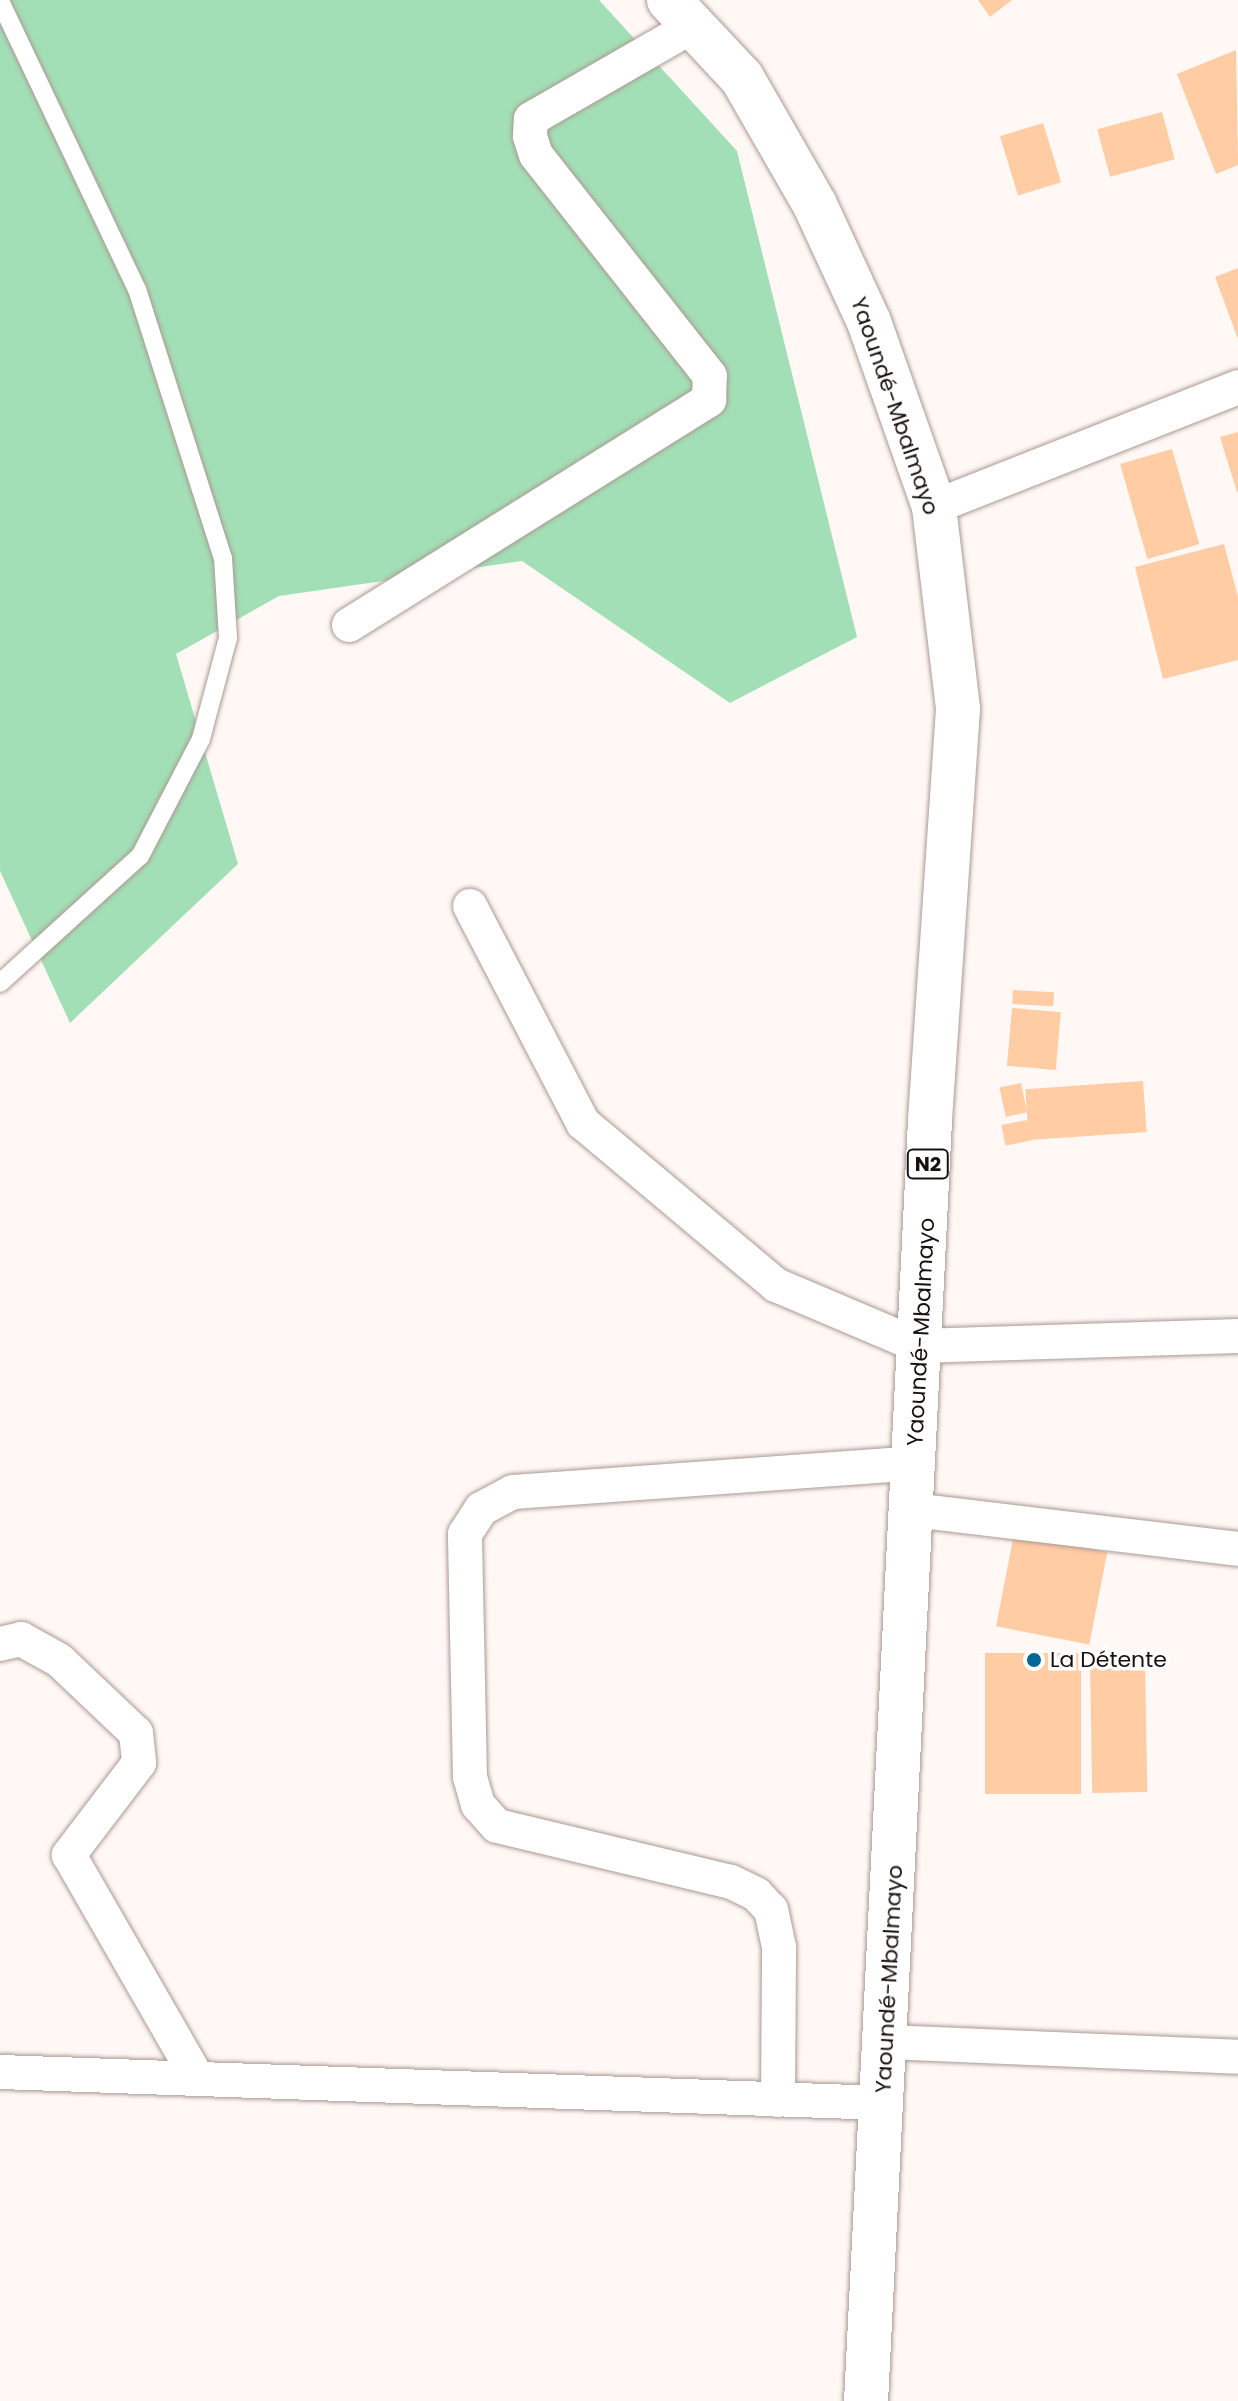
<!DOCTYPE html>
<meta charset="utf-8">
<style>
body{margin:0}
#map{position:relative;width:1238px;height:2401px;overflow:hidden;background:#fff8f5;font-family:Poppins,sans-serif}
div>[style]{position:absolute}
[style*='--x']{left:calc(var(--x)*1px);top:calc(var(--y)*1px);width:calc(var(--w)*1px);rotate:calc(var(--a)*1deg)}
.green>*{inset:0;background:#a3dfb6}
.building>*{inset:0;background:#ffcca3;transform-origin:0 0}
.roads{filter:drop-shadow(0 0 2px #aa9993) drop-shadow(0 0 2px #aa9993)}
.lane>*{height:18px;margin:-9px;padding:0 9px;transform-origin:9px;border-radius:9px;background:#fff}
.street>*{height:34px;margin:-17px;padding:0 17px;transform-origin:17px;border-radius:17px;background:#fff}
.highway>*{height:44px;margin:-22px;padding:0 22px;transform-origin:22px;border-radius:22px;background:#fff}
.dots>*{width:22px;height:22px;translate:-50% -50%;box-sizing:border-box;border:4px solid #fff;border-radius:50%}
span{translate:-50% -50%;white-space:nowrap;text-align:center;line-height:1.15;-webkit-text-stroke:7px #fff;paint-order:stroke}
.shield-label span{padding:2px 6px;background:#fff;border:2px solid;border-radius:6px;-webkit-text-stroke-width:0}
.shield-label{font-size:20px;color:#17110f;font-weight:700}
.street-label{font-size:22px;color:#17110f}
.poi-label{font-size:22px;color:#17110f}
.left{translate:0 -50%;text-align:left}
</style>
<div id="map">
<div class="green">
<i style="clip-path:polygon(0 0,599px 0,737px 151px,857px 637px,730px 703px,522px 561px,279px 596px,176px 654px,238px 864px,70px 1023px,0 871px)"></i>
</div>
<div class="building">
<i style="clip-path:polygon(978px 0,1012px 0,990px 17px)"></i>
<i style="clip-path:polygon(1236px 50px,1238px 165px,1216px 174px,1177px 74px)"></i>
<i style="left:1162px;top:112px;width:49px;height:67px;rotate:75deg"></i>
<i style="left:1043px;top:123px;width:62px;height:45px;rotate:73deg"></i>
<i style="clip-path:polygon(1238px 268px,1238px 339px,1215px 277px)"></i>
<i style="clip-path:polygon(1238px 432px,1238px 492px,1237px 492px,1220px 437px)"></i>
<i style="left:1172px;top:449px;width:99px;height:54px;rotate:74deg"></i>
<i style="clip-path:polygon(1224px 544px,1238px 597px,1238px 660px,1163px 679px,1135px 567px)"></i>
<i style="left:1013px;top:990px;width:41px;height:14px;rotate:3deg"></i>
<i style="left:1012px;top:1008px;width:49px;height:58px;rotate:5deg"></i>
<i style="left:1143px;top:1081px;width:51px;height:118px;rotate:86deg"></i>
<i style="left:1021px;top:1083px;width:30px;height:22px;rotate:78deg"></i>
<i style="left:1027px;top:1120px;width:21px;height:26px;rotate:79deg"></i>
<i style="left:1014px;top:1534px;width:95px;height:94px;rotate:11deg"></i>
<i style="left:985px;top:1653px;width:96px;height:141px"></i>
<i style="left:1145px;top:1662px;width:130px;height:55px;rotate:89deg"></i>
</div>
<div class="roads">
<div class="lane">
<i style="--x:0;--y:1;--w:319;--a:64.6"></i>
<i style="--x:137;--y:289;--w:282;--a:72.3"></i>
<i style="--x:223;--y:558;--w:80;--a:86.4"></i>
<i style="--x:228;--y:638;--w:105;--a:105"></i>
<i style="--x:201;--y:739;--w:132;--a:117.5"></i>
<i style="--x:140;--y:856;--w:189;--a:137.8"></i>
</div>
<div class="street">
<i style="--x:934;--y:507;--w:327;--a:-21.5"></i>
<i style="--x:349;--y:625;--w:425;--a:-32"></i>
<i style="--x:709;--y:400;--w:24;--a:-88"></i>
<i style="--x:710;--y:376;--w:281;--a:-128.2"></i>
<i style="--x:536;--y:155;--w:20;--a:-108"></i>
<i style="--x:530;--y:136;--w:17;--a:-87"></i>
<i style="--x:531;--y:119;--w:187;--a:-29.9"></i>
<i style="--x:470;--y:906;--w:245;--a:62.5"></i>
<i style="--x:583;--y:1123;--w:252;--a:40"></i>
<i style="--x:776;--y:1285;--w:156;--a:23"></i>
<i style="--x:920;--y:1346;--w:318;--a:-1.8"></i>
<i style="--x:912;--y:1510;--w:328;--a:6.8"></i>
<i style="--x:0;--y:1644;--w:22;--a:-13"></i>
<i style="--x:21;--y:1639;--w:43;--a:28.9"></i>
<i style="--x:59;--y:1660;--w:106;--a:43.5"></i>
<i style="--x:136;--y:1733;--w:30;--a:84"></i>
<i style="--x:139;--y:1763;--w:116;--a:127.3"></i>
<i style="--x:69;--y:1855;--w:257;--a:60.1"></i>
<i style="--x:887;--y:2042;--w:351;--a:2.4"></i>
<i style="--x:0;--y:2072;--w:884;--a:2.01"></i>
<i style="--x:778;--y:2100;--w:153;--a:-89.6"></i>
<i style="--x:779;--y:1947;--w:38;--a:-102"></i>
<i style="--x:771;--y:1910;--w:22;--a:-133"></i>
<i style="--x:756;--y:1894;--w:28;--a:-154"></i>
<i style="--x:731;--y:1882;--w:241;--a:-166.5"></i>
<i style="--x:497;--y:1826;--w:28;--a:-132"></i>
<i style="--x:478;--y:1805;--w:29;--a:-106"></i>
<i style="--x:470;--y:1777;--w:243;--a:-91.2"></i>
<i style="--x:465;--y:1534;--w:30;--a:-57"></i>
<i style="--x:481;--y:1509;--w:36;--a:-28"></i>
<i style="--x:513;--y:1492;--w:403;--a:-4.1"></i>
</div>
<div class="highway">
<i style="--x:669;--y:0;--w:107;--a:46.9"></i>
<i style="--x:742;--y:78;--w:146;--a:60.1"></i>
<i style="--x:815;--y:205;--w:129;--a:65.2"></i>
<i style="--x:869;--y:322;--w:196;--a:70.6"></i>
<i style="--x:934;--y:507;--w:203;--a:83.2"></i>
<i style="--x:958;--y:709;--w:413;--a:93.9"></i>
<i style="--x:930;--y:1121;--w:1282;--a:92.86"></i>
</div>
</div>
<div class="dots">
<i style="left:1034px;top:1660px;background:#026796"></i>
</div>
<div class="shield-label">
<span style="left:928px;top:1164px">N2</span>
</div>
<div class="street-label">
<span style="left:895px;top:406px;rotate:71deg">Yaoundé-Mbalmayo</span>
<span style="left:921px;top:1332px;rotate:-87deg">Yaoundé-Mbalmayo</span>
<span style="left:889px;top:1979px;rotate:-87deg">Yaoundé-Mbalmayo</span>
</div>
<div class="poi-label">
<span class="left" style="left:1050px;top:1660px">La Détente</span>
</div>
</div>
